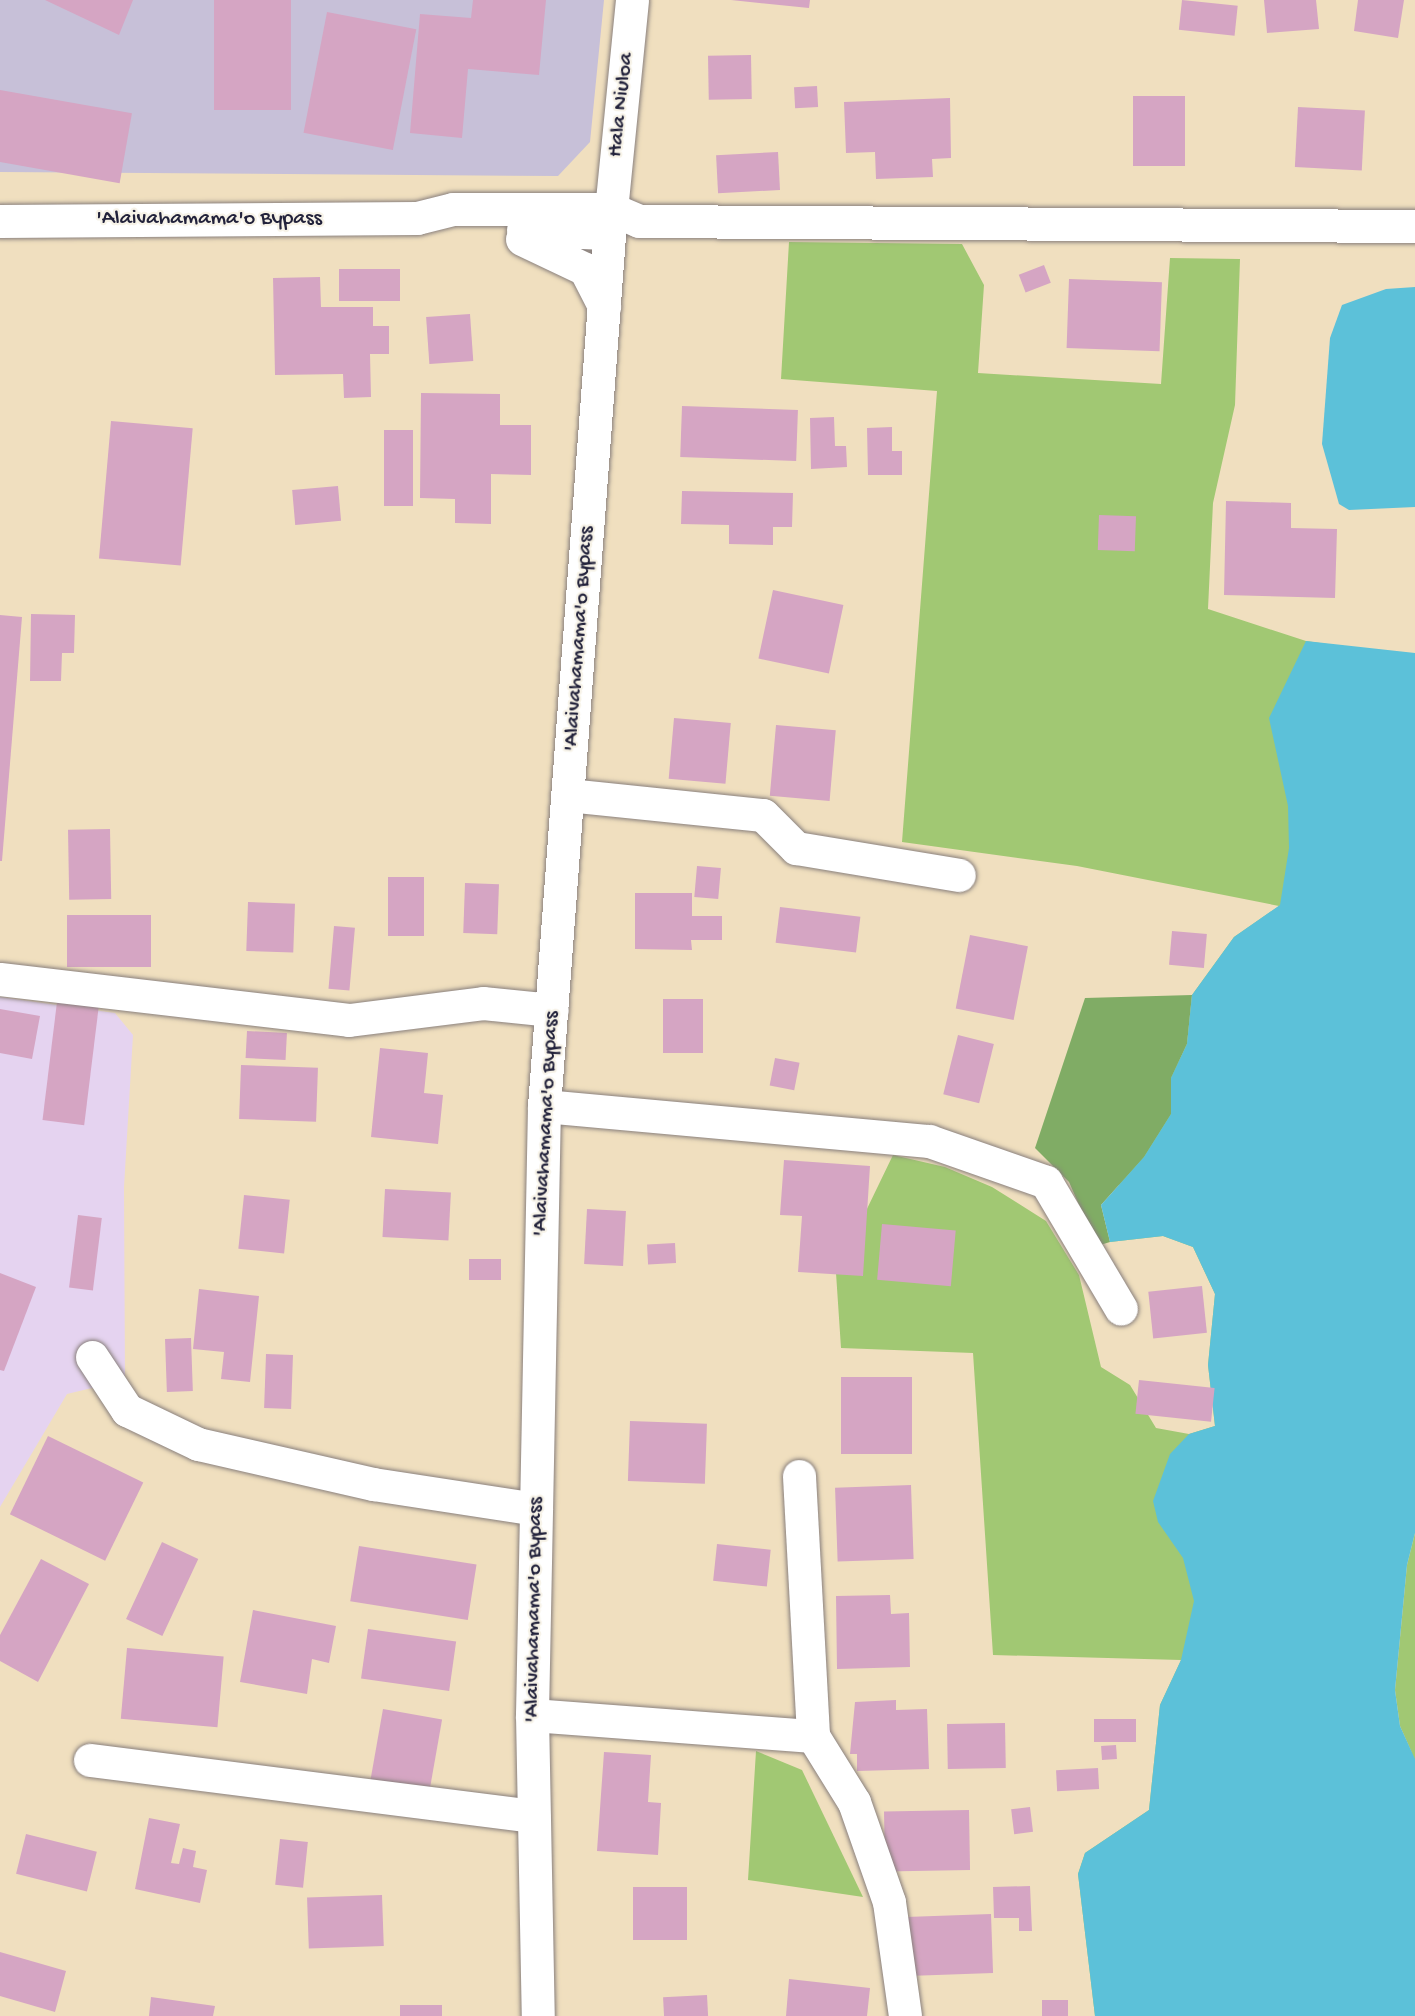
<!DOCTYPE html>
<style>
body{margin:0}
#map{position:relative;width:1415px;height:2016px;overflow:hidden;background:#f0dfbf;font-family:"Gochi Hand",sans-serif}
div>[style]{position:absolute}
[style*='--x']{left:calc(var(--x)*1px);top:calc(var(--y)*1px);width:calc(var(--w)*1px);rotate:calc(var(--a)*1deg)}
.built>*{inset:0;background:#e5d3f0}
.industrial>*{inset:0;background:#c7c0d8}
.green>*{inset:0;background:#a1c873}
.forest>*{inset:0;background:#80ac65}
.water>*{inset:0;background:#5cc1d9}
.building>*{inset:0;background:#d5a5c3;transform-origin:0 0}
.roads{filter:drop-shadow(0 0 2px #89807d) drop-shadow(0 0 2px #89807d)}
.minor>*{height:33px;margin:-16.5px;padding:0 16.5px;transform-origin:16.5px;border-radius:16.5px;background:#fff}
.major>*{height:33px;margin:-16.5px;padding:0 16.5px;transform-origin:16.5px;border-radius:16.5px;background:#fff}
span{translate:-50% -50%;white-space:nowrap;text-align:center;line-height:1.15;-webkit-text-stroke:4.5px #f7f3e8;paint-order:stroke}
.street-label{font-size:22px;color:#22223b}
</style>
<div id="map">
<div class="built">
<i style="clip-path:polygon(0 997px,115px 1013px,133px 1035px,124px 1187px,125px 1380px,67px 1394px,0 1507px)"></i>
</div>
<div class="industrial">
<i style="clip-path:polygon(0 0,604px 0,590px 142px,558px 176px,0 172px)"></i>
</div>
<div class="green">
<i style="clip-path:polygon(789px 242px,962px 244px,984px 285px,978px 373px,1161px 384px,1170px 258px,1240px 259px,1235px 405px,1213px 503px,1208px 609px,1306px 641px,1348px 647px,1293px 1543px,1412px 1753px,1400px 1726px,1395px 1690px,1407px 1565px,1415px 1533px,1415px 2016px,1095px 2016px,1078px 1874px,1085px 1853px,1149px 1810px,1160px 1705px,1181px 1660px,993px 1655px,973px 1353px,841px 1348px,836px 1273px,893px 1155px,945px 1167px,992px 1187px,1046px 1221px,1079px 1275px,1101px 1367px,1130px 1385px,1156px 1428px,1189px 1434px,1215px 1426px,1208px 1365px,1215px 1294px,1193px 1247px,1163px 1236px,1110px 1242px,1119px 1183px,1187px 1044px,1192px 995px,1234px 937px,1279px 906px,1077px 866px,902px 842px,937px 391px,781px 379px)"></i>
<i style="clip-path:polygon(756px 1751px,802px 1770px,863px 1897px,748px 1880px)"></i>
</div>
<div class="forest">
<i style="clip-path:polygon(1192px 995px,1187px 1044px,1171px 1078px,1171px 1114px,1144px 1157px,1101px 1205px,1110px 1242px,1097px 1246px,1069px 1182px,1035px 1148px,1085px 998px)"></i>
</div>
<div class="water">
<i style="clip-path:polygon(1415px 287px,1415px 507px,1349px 510px,1339px 504px,1322px 444px,1330px 338px,1342px 305px,1386px 289px)"></i>
<i style="clip-path:polygon(1306px 641px,1415px 653px,1415px 1533px,1407px 1565px,1395px 1690px,1400px 1726px,1415px 1759px,1415px 2016px,1095px 2016px,1078px 1874px,1085px 1853px,1149px 1810px,1160px 1705px,1181px 1660px,1194px 1601px,1183px 1558px,1158px 1522px,1153px 1501px,1170px 1454px,1189px 1434px,1215px 1426px,1208px 1365px,1215px 1294px,1193px 1247px,1163px 1236px,1110px 1242px,1101px 1205px,1144px 1157px,1171px 1114px,1171px 1078px,1187px 1044px,1192px 995px,1234px 937px,1280px 905px,1289px 848px,1288px 806px,1269px 718px)"></i>
</div>
<div class="building">
<i style="clip-path:polygon(45px 0,133px 0,119px 35px)"></i>
<i style="left:214px;top:0;width:77px;height:110px"></i>
<i style="clip-path:polygon(473px 0,546px 0,539px 75px,468px 69px,462px 138px,410px 133px,420px 14px,471px 18px)"></i>
<i style="clip-path:polygon(731px 0,810px 0,809px 8px)"></i>
<i style="left:1182px;top:0;width:56px;height:30px;rotate:6deg"></i>
<i style="clip-path:polygon(1264px 0,1316px 0,1319px 29px,1267px 33px)"></i>
<i style="clip-path:polygon(1358px 0,1404px 0,1398px 38px,1354px 31px)"></i>
<i style="left:327px;top:12px;width:91px;height:123px;rotate:11deg"></i>
<i style="left:751px;top:55px;width:44px;height:43px;rotate:89deg"></i>
<i style="left:817px;top:86px;width:21px;height:23px;rotate:87deg"></i>
<i style="left:0;top:90px;width:134px;height:71px;rotate:10deg"></i>
<i style="left:1133px;top:96px;width:52px;height:70px"></i>
<i style="clip-path:polygon(950px 98px,951px 158px,932px 159px,933px 177px,876px 179px,875px 152px,846px 153px,844px 102px)"></i>
<i style="left:1298px;top:107px;width:67px;height:60px;rotate:3deg"></i>
<i style="left:778px;top:152px;width:38px;height:62px;rotate:87deg"></i>
<i style="left:1044px;top:265px;width:19px;height:27px;rotate:69deg"></i>
<i style="left:400px;top:269px;width:32px;height:61px;rotate:90deg"></i>
<i style="clip-path:polygon(320px 277px,321px 307px,373px 307px,373px 326px,389px 326px,389px 354px,370px 354px,371px 397px,344px 398px,343px 374px,275px 375px,273px 278px)"></i>
<i style="left:1069px;top:279px;width:93px;height:69px;rotate:2deg"></i>
<i style="left:470px;top:314px;width:47px;height:44px;rotate:86deg"></i>
<i style="clip-path:polygon(421px 393px,500px 394px,500px 425px,531px 425px,531px 475px,491px 474px,491px 524px,455px 523px,455px 499px,420px 498px)"></i>
<i style="left:682px;top:406px;width:116px;height:51px;rotate:2deg"></i>
<i style="clip-path:polygon(834px 417px,835px 446px,846px 446px,847px 467px,811px 469px,810px 418px)"></i>
<i style="left:111px;top:421px;width:82px;height:138px;rotate:5deg"></i>
<i style="clip-path:polygon(892px 427px,892px 451px,902px 451px,902px 475px,868px 475px,867px 428px)"></i>
<i style="left:384px;top:430px;width:29px;height:76px"></i>
<i style="left:338px;top:486px;width:35px;height:46px;rotate:85deg"></i>
<i style="clip-path:polygon(682px 491px,793px 493px,792px 527px,773px 527px,773px 545px,729px 544px,729px 525px,681px 524px)"></i>
<i style="clip-path:polygon(1226px 501px,1291px 503px,1291px 528px,1337px 529px,1335px 598px,1224px 595px)"></i>
<i style="left:1099px;top:515px;width:37px;height:35px;rotate:2deg"></i>
<i style="left:773px;top:590px;width:72px;height:70px;rotate:12deg"></i>
<i style="clip-path:polygon(31px 614px,75px 615px,74px 653px,62px 653px,61px 681px,30px 681px)"></i>
<i style="clip-path:polygon(0 615px,22px 617px,2px 861px,0 861px)"></i>
<i style="left:674px;top:718px;width:57px;height:61px;rotate:5deg"></i>
<i style="left:776px;top:725px;width:60px;height:71px;rotate:5deg"></i>
<i style="left:110px;top:829px;width:70px;height:42px;rotate:89deg"></i>
<i style="left:697px;top:866px;width:24px;height:31px;rotate:5deg"></i>
<i style="left:388px;top:877px;width:36px;height:59px"></i>
<i style="left:465px;top:883px;width:34px;height:50px;rotate:2deg"></i>
<i style="clip-path:polygon(635px 893px,692px 893px,692px 916px,722px 916px,722px 940px,691px 940px,692px 950px,635px 949px)"></i>
<i style="left:248px;top:902px;width:47px;height:49px;rotate:2deg"></i>
<i style="left:780px;top:907px;width:81px;height:36px;rotate:7deg"></i>
<i style="left:67px;top:915px;width:84px;height:52px"></i>
<i style="left:334px;top:926px;width:21px;height:63px;rotate:5deg"></i>
<i style="left:1172px;top:931px;width:35px;height:34px;rotate:5deg"></i>
<i style="left:970px;top:935px;width:59px;height:75px;rotate:11deg"></i>
<i style="left:663px;top:999px;width:40px;height:54px"></i>
<i style="left:57px;top:1002px;width:42px;height:119px;rotate:7deg"></i>
<i style="clip-path:polygon(0 1009px,40px 1016px,32px 1059px,0 1053px)"></i>
<i style="left:247px;top:1031px;width:40px;height:27px;rotate:3deg"></i>
<i style="left:958px;top:1035px;width:37px;height:61px;rotate:14deg"></i>
<i style="clip-path:polygon(380px 1048px,428px 1053px,424px 1093px,443px 1095px,438px 1144px,371px 1137px)"></i>
<i style="left:775px;top:1058px;width:25px;height:28px;rotate:11deg"></i>
<i style="left:241px;top:1065px;width:77px;height:54px;rotate:2deg"></i>
<i style="clip-path:polygon(784px 1160px,870px 1166px,863px 1276px,798px 1272px,802px 1216px,780px 1215px)"></i>
<i style="left:385px;top:1189px;width:66px;height:48px;rotate:3deg"></i>
<i style="left:244px;top:1195px;width:46px;height:54px;rotate:6deg"></i>
<i style="left:587px;top:1209px;width:39px;height:55px;rotate:3deg"></i>
<i style="left:78px;top:1215px;width:24px;height:73px;rotate:7deg"></i>
<i style="left:882px;top:1224px;width:74px;height:56px;rotate:5deg"></i>
<i style="left:675px;top:1243px;width:20px;height:28px;rotate:87deg"></i>
<i style="left:469px;top:1259px;width:32px;height:21px"></i>
<i style="clip-path:polygon(0 1273px,36px 1287px,4px 1371px,0 1370px)"></i>
<i style="left:1202px;top:1286px;width:47px;height:54px;rotate:84deg"></i>
<i style="clip-path:polygon(199px 1289px,259px 1296px,250px 1382px,221px 1379px,224px 1352px,193px 1349px)"></i>
<i style="left:191px;top:1338px;width:53px;height:26px;rotate:88deg"></i>
<i style="left:266px;top:1354px;width:27px;height:54px;rotate:2deg"></i>
<i style="left:841px;top:1377px;width:71px;height:77px"></i>
<i style="left:1139px;top:1380px;width:76px;height:34px;rotate:6deg"></i>
<i style="left:630px;top:1421px;width:77px;height:60px;rotate:2deg"></i>
<i style="left:48px;top:1436px;width:106px;height:87px;rotate:26deg"></i>
<i style="left:911px;top:1485px;width:74px;height:76px;rotate:88deg"></i>
<i style="left:162px;top:1542px;width:40px;height:85px;rotate:25deg"></i>
<i style="left:717px;top:1544px;width:54px;height:37px;rotate:6deg"></i>
<i style="left:359px;top:1546px;width:119px;height:56px;rotate:9deg"></i>
<i style="clip-path:polygon(41px 1559px,89px 1584px,38px 1682px,0 1661px,0 1635px)"></i>
<i style="clip-path:polygon(890px 1595px,891px 1614px,909px 1613px,910px 1667px,837px 1669px,836px 1596px)"></i>
<i style="clip-path:polygon(253px 1610px,336px 1626px,329px 1663px,312px 1659px,307px 1694px,240px 1682px)"></i>
<i style="left:368px;top:1629px;width:89px;height:50px;rotate:8deg"></i>
<i style="left:127px;top:1648px;width:97px;height:71px;rotate:5deg"></i>
<i style="clip-path:polygon(896px 1700px,896px 1710px,927px 1709px,929px 1769px,857px 1771px,857px 1754px,850px 1754px,855px 1702px)"></i>
<i style="left:383px;top:1709px;width:60px;height:76px;rotate:10deg"></i>
<i style="left:1136px;top:1719px;width:23px;height:42px;rotate:90deg"></i>
<i style="left:1005px;top:1723px;width:45px;height:58px;rotate:89deg"></i>
<i style="left:1116px;top:1745px;width:14px;height:15px;rotate:86deg"></i>
<i style="clip-path:polygon(604px 1752px,651px 1755px,648px 1802px,661px 1803px,658px 1855px,597px 1851px)"></i>
<i style="left:1098px;top:1768px;width:21px;height:42px;rotate:87deg"></i>
<i style="left:1030px;top:1807px;width:25px;height:19px;rotate:83deg"></i>
<i style="left:969px;top:1810px;width:60px;height:85px;rotate:89deg"></i>
<i style="clip-path:polygon(149px 1818px,180px 1824px,171px 1863px,179px 1864px,183px 1848px,196px 1851px,193px 1867px,207px 1870px,200px 1903px,135px 1889px)"></i>
<i style="left:26px;top:1834px;width:73px;height:41px;rotate:14deg"></i>
<i style="left:280px;top:1839px;width:28px;height:46px;rotate:6deg"></i>
<i style="clip-path:polygon(1030px 1886px,1032px 1931px,1019px 1931px,1019px 1918px,994px 1918px,993px 1887px)"></i>
<i style="left:633px;top:1887px;width:54px;height:53px"></i>
<i style="left:382px;top:1895px;width:51px;height:75px;rotate:88deg"></i>
<i style="left:991px;top:1914px;width:59px;height:85px;rotate:88deg"></i>
<i style="clip-path:polygon(0 1952px,66px 1971px,55px 2012px,0 1996px)"></i>
<i style="clip-path:polygon(789px 1979px,870px 1988px,867px 2016px,786px 2016px)"></i>
<i style="left:707px;top:1995px;width:21px;height:44px;rotate:87deg"></i>
<i style="clip-path:polygon(151px 1997px,215px 2006px,213px 2016px,149px 2016px)"></i>
<i style="left:1068px;top:2000px;width:16px;height:26px;rotate:90deg"></i>
<i style="left:400px;top:2005px;width:42px;height:11px"></i>
</div>
<div class="roads">
<div class="minor">
<i style="--x:632;--y:0;--w:210;--a:95.7"></i>
<i style="--x:611;--y:209;--w:30;--a:23"></i>
<i style="--x:639;--y:221;--w:776;--a:0.37"></i>
<i style="--x:568;--y:795;--w:196;--a:5.9"></i>
<i style="--x:763;--y:815;--w:47;--a:45"></i>
<i style="--x:796;--y:848;--w:165;--a:9.4"></i>
<i style="--x:0;--y:979;--w:351;--a:6.7"></i>
<i style="--x:349;--y:1020;--w:135;--a:-7.2"></i>
<i style="--x:483;--y:1003;--w:69;--a:5.8"></i>
<i style="--x:544;--y:1106;--w:387;--a:5.2"></i>
<i style="--x:929;--y:1141;--w:124;--a:19.3"></i>
<i style="--x:1046;--y:1182;--w:147;--a:59.4"></i>
<i style="--x:92;--y:1357;--w:64;--a:56.6"></i>
<i style="--x:127;--y:1410;--w:79;--a:25.6"></i>
<i style="--x:198;--y:1444;--w:180;--a:12.9"></i>
<i style="--x:373;--y:1484;--w:165;--a:8.7"></i>
<i style="--x:799;--y:1476;--w:260;--a:86.9"></i>
<i style="--x:813;--y:1736;--w:78;--a:58.2"></i>
<i style="--x:854;--y:1802;--w:106;--a:70.7"></i>
<i style="--x:889;--y:1902;--w:115;--a:82"></i>
<i style="--x:532;--y:1715;--w:282;--a:4.3"></i>
<i style="--x:90;--y:1760;--w:447;--a:7.2"></i>
</div>
<div class="major">
<i style="--x:0;--y:221;--w:417;--a:-0.4"></i>
<i style="--x:417;--y:218;--w:37;--a:-14"></i>
<i style="--x:453;--y:209;--w:158;--a:0"></i>
<i style="--x:611;--y:209;--w:899;--a:94.27"></i>
<i style="--x:544;--y:1106;--w:609;--a:91.13"></i>
<i style="--x:532;--y:1715;--w:301;--a:88.9"></i>
<i style="--x:523;--y:230;--w:86;--a:2"></i>
<i style="--x:522;--y:239;--w:70;--a:25.5"></i>
<i style="--x:585;--y:269;--w:42;--a:62.8"></i>
</div>
</div>
<div class="street-label">
<span style="left:622px;top:105px;rotate:-84deg">Hala Niuloa</span>
<span style="left:209px;top:220px">'Alaivahamama'o Bypass</span>
<span style="left:580px;top:639px;rotate:-86deg">'Alaivahamama'o Bypass</span>
<span style="left:547px;top:1124px;rotate:-87deg">'Alaivahamama'o Bypass</span>
<span style="left:535px;top:1610px;rotate:-89deg">'Alaivahamama'o Bypass</span>
</div>
</div>
